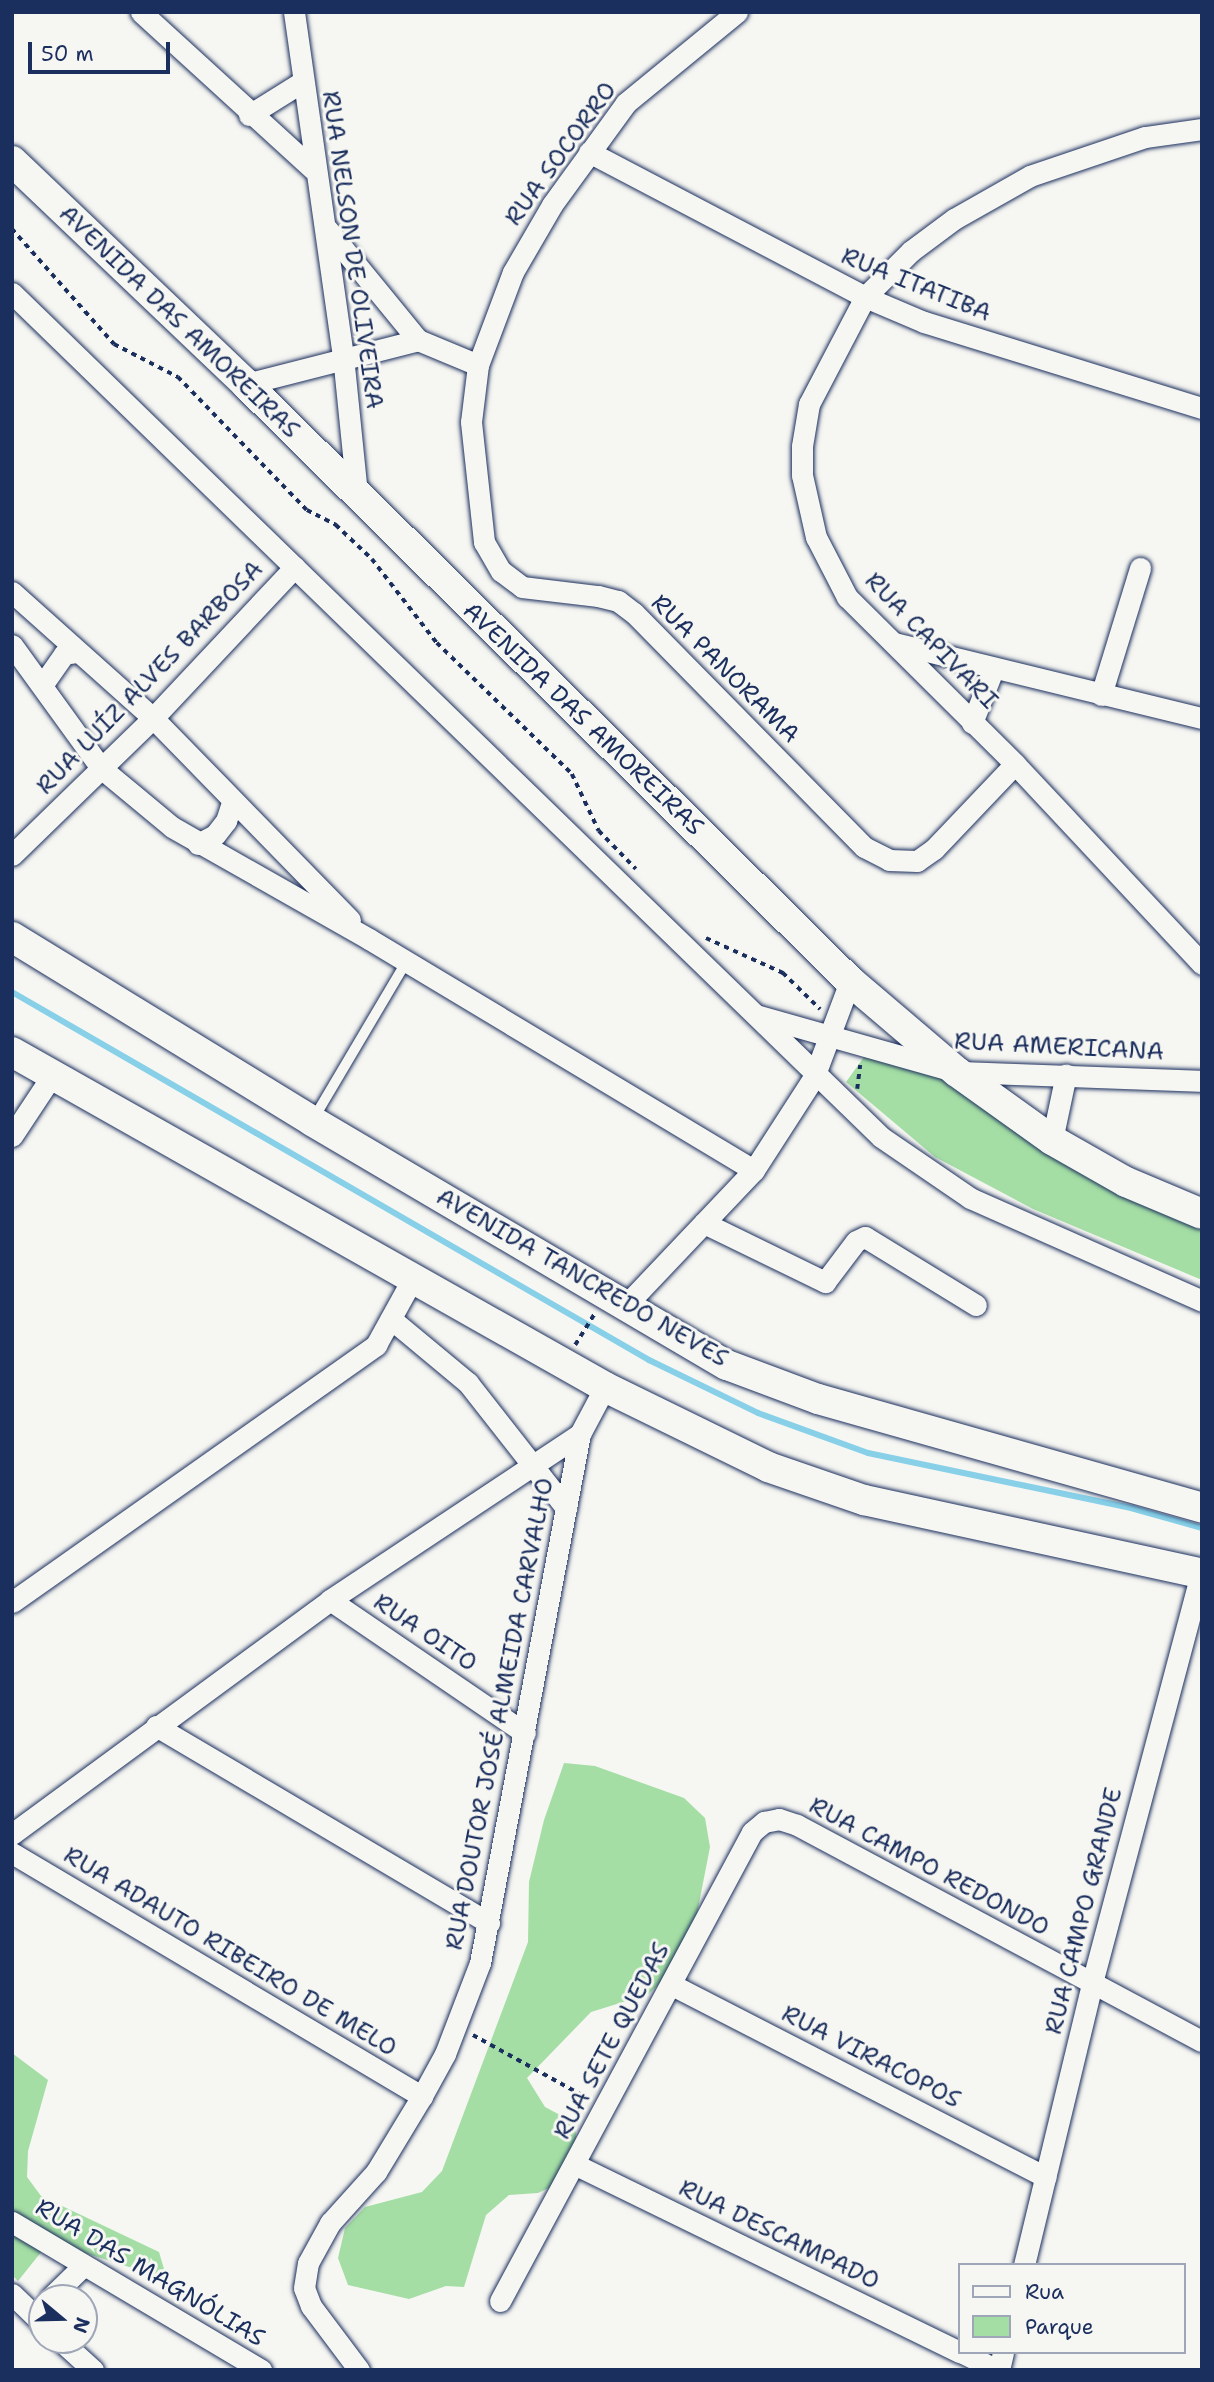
<!DOCTYPE html>
<meta charset="utf-8">
<style>
body{margin:0}
#map{position:relative;width:1214px;height:2382px;overflow:hidden;background:#f6f6f2;font-family:"Shantell Sans",sans-serif}
div>[style]{position:absolute}
[style*='--x']{left:calc(var(--x)*1px);top:calc(var(--y)*1px);width:calc(var(--w)*1px);rotate:calc(var(--a)*1deg)}
.green>*{inset:0;background:#a4dea4}
.stream>*{height:6px;margin:-3px;padding:0 3px;transform-origin:3px;border-radius:3px;background:#87d0e8}
.path>*{height:3.5px;margin-top:-1.75px;transform-origin:0;background:repeating-linear-gradient(90deg,#1b2f5e 0 5px,transparent 0 10px)}
.roads{filter:drop-shadow(0 0 2px #1b2f5e) drop-shadow(0 0 2px #1b2f5e)}
.service>*{height:10px;margin:-5px;padding:0 5px;transform-origin:5px;border-radius:5px;background:#f6f6f2}
.minor>*{height:21px;margin:-10.5px;padding:0 10.5px;transform-origin:10.5px;border-radius:10.5px;background:#f6f6f2}
.secondary>*{height:30px;margin:-15px;padding:0 15px;transform-origin:15px;border-radius:15px;background:#f6f6f2}
span{translate:-50% -50%;white-space:nowrap;text-align:center;line-height:1.15;-webkit-text-stroke:6px #f6f6f2;paint-order:stroke}
.street-label{font-size:24px;color:#1b2f5e}
.frame{position:absolute;inset:0;border:14px solid #1b2f5e;pointer-events:none}
.legend{position:absolute;left:958px;top:2263px;width:228px;height:91px;box-sizing:border-box;background:#f6f6f2;border:2px solid #9ea6b7;margin:0;padding:9px 12px;list-style:none;font-size:21px;color:#1b2f5e}
.legend li{display:flex;align-items:center;gap:14px;height:35px}
.legend b{width:35px;border:2px solid #9ea6b7}
.north{position:absolute;left:28px;top:2284px;width:70px;height:70px;box-sizing:border-box;background:#f6f6f2;border:2px solid #9ea6b7;border-radius:50%;rotate:109deg;font-size:19px;font-weight:700;line-height:28px;text-align:center;color:#1b2f5e}
.north::after{content:'';display:block;margin:auto;width:24px;height:32px;background:#1b2f5e;clip-path:polygon(50% 0,100% 100%,50% 72%,0 100%)}
.scale{position:absolute;left:28px;top:42px;width:142px;height:32px;box-sizing:border-box;border:4px solid #1b2f5e;border-top:0;padding-left:9px;font-size:21px;line-height:24px;white-space:nowrap;color:#1b2f5e;-webkit-text-stroke:5px #f6f6f2;paint-order:stroke}
</style>
<div id="map">
<div class="green">
<i style="clip-path:polygon(864px 1057px,972px 1087px,1149px 1203px,1202px 1229px,1202px 1280px,1033px 1209px,935px 1157px,846px 1082px)"></i>
<i style="clip-path:polygon(564px 1763px,595px 1766px,684px 1798px,705px 1818px,710px 1847px,696px 1919px,669px 1973px,649px 1994px,591px 2012px,527px 2078px,545px 2107px,575px 2123px,577px 2151px,566px 2180px,538px 2193px,509px 2195px,486px 2215px,464px 2287px,446px 2286px,409px 2299px,348px 2285px,338px 2258px,345px 2228px,365px 2207px,422px 2192px,442px 2171px,528px 1942px,529px 1882px,544px 1820px)"></i>
<i style="clip-path:polygon(12px 2053px,48px 2080px,28px 2151px,27px 2177px,41px 2196px,159px 2252px,167px 2279px,69px 2248px,12px 2212px)"></i>
<i style="clip-path:polygon(12px 2235px,42px 2251px,18px 2281px,12px 2275px)"></i>
</div>
<div class="stream">
<i style="--x:12;--y:992;--w:736;--a:30.02"></i>
<i style="--x:649;--y:1360;--w:121;--a:25.9"></i>
<i style="--x:758;--y:1413;--w:117;--a:20"></i>
<i style="--x:868;--y:1453;--w:269;--a:11.8"></i>
<i style="--x:1131;--y:1508;--w:74;--a:15.7"></i>
</div>
<div class="path">
<i style="--x:12;--y:229;--w:154;--a:48.4"></i>
<i style="--x:114;--y:344;--w:72;--a:27.3"></i>
<i style="--x:178;--y:377;--w:185;--a:45.9"></i>
<i style="--x:307;--y:510;--w:33;--a:27"></i>
<i style="--x:336;--y:525;--w:50;--a:43.4"></i>
<i style="--x:372;--y:559;--w:106;--a:52.3"></i>
<i style="--x:437;--y:643;--w:188;--a:44.1"></i>
<i style="--x:572;--y:774;--w:63;--a:64.7"></i>
<i style="--x:599;--y:831;--w:53;--a:45.8"></i>
<i style="--x:706;--y:938;--w:85;--a:24.4"></i>
<i style="--x:783;--y:973;--w:52;--a:44.2"></i>
<i style="--x:857;--y:1089;--w:24;--a:-83"></i>
<i style="--x:575;--y:1345;--w:38;--a:-58"></i>
<i style="--x:473;--y:2035;--w:132;--a:28.9"></i>
</div>
<div class="roads">
<div class="service">
<i style="--x:314;--y:1118;--w:182;--a:-59.4"></i>
</div>
<div class="minor">
<i style="--x:141;--y:12;--w:233;--a:42.4"></i>
<i style="--x:294;--y:12;--w:347;--a:81.9"></i>
<i style="--x:343;--y:356;--w:139;--a:84.2"></i>
<i style="--x:737;--y:12;--w:144;--a:140.7"></i>
<i style="--x:626;--y:103;--w:126;--a:126"></i>
<i style="--x:552;--y:205;--w:78;--a:120.2"></i>
<i style="--x:513;--y:272;--w:99;--a:110.6"></i>
<i style="--x:478;--y:365;--w:57;--a:97"></i>
<i style="--x:471;--y:422;--w:121;--a:83.8"></i>
<i style="--x:484;--y:542;--w:34;--a:60"></i>
<i style="--x:501;--y:571;--w:26;--a:37"></i>
<i style="--x:522;--y:587;--w:77;--a:6.8"></i>
<i style="--x:598;--y:596;--w:21;--a:14"></i>
<i style="--x:618;--y:601;--w:20;--a:37"></i>
<i style="--x:634;--y:613;--w:328;--a:45.5"></i>
<i style="--x:864;--y:847;--w:28;--a:27"></i>
<i style="--x:889;--y:860;--w:28;--a:2"></i>
<i style="--x:917;--y:861;--w:21;--a:-35"></i>
<i style="--x:934;--y:849;--w:117;--a:-46.4"></i>
<i style="--x:249;--y:115;--w:62;--a:-31.9"></i>
<i style="--x:1202;--y:129;--w:58;--a:172"></i>
<i style="--x:1145;--y:137;--w:121;--a:161.3"></i>
<i style="--x:1030;--y:176;--w:87;--a:150.5"></i>
<i style="--x:954;--y:219;--w:54;--a:143.3"></i>
<i style="--x:911;--y:251;--w:65;--a:135"></i>
<i style="--x:865;--y:297;--w:121;--a:117.6"></i>
<i style="--x:809;--y:404;--w:43;--a:99.5"></i>
<i style="--x:802;--y:446;--w:29;--a:90"></i>
<i style="--x:802;--y:475;--w:64;--a:77.3"></i>
<i style="--x:816;--y:537;--w:68;--a:62.7"></i>
<i style="--x:847;--y:597;--w:237;--a:44.8"></i>
<i style="--x:1015;--y:764;--w:274;--a:46.9"></i>
<i style="--x:589;--y:152;--w:312;--a:27.7"></i>
<i style="--x:865;--y:297;--w:64;--a:23"></i>
<i style="--x:924;--y:322;--w:291;--a:17.2"></i>
<i style="--x:327;--y:229;--w:144;--a:50.7"></i>
<i style="--x:418;--y:340;--w:65;--a:22.6"></i>
<i style="--x:12;--y:293;--w:1211;--a:44.16"></i>
<i style="--x:881;--y:1137;--w:108;--a:34.4"></i>
<i style="--x:970;--y:1198;--w:254;--a:23.9"></i>
<i style="--x:246;--y:384;--w:178;--a:-14.3"></i>
<i style="--x:12;--y:592;--w:189;--a:41.8"></i>
<i style="--x:153;--y:718;--w:282;--a:45.7"></i>
<i style="--x:894;--y:643;--w:317;--a:13.7"></i>
<i style="--x:12;--y:645;--w:152;--a:54.1"></i>
<i style="--x:101;--y:768;--w:92;--a:39.7"></i>
<i style="--x:172;--y:827;--w:227;--a:29.6"></i>
<i style="--x:369;--y:939;--w:449;--a:31"></i>
<i style="--x:43;--y:684;--w:37;--a:-55"></i>
<i style="--x:64;--y:654;--w:12;--a:-9"></i>
<i style="--x:1101;--y:695;--w:133;--a:-72.9"></i>
<i style="--x:972;--y:723;--w:57;--a:-68.4"></i>
<i style="--x:198;--y:844;--w:19;--a:-28"></i>
<i style="--x:215;--y:835;--w:18;--a:-52"></i>
<i style="--x:226;--y:821;--w:20;--a:-72"></i>
<i style="--x:12;--y:855;--w:197;--a:-44.2"></i>
<i style="--x:153;--y:718;--w:207;--a:-46.8"></i>
<i style="--x:759;--y:1016;--w:206;--a:15.8"></i>
<i style="--x:957;--y:1072;--w:245;--a:2.1"></i>
<i style="--x:12;--y:1136;--w:71;--a:-56.5"></i>
<i style="--x:1052;--y:1140;--w:67;--a:-78"></i>
<i style="--x:704;--y:1223;--w:135;--a:26"></i>
<i style="--x:825;--y:1282;--w:51;--a:-52.9"></i>
<i style="--x:856;--y:1241;--w:10;--a:-24"></i>
<i style="--x:865;--y:1237;--w:130;--a:31.5"></i>
<i style="--x:626;--y:1305;--w:186;--a:-46.5"></i>
<i style="--x:754;--y:1170;--w:111;--a:-57.2"></i>
<i style="--x:814;--y:1077;--w:103;--a:-69.4"></i>
<i style="--x:391;--y:1319;--w:100;--a:39.7"></i>
<i style="--x:468;--y:1383;--w:159;--a:51.9"></i>
<i style="--x:330;--y:1600;--w:236;--a:34.3"></i>
<i style="--x:12;--y:1602;--w:446;--a:-35.2"></i>
<i style="--x:376;--y:1345;--w:77;--a:-61.1"></i>
<i style="--x:156;--y:1726;--w:387;--a:30.6"></i>
<i style="--x:12;--y:1834;--w:395;--a:-36.3"></i>
<i style="--x:330;--y:1600;--w:300;--a:-33.6"></i>
<i style="--x:12;--y:1853;--w:477;--a:30.7"></i>
<i style="--x:672;--y:1985;--w:420;--a:27.2"></i>
<i style="--x:576;--y:2165;--w:427;--a:26"></i>
<i style="--x:12;--y:2222;--w:290;--a:30.7"></i>
<i style="--x:1024;--y:2265;--w:290;--a:-76.4"></i>
<i style="--x:1092;--y:1983;--w:426;--a:-75.1"></i>
<i style="--x:12;--y:2294;--w:42;--a:44"></i>
<i style="--x:50;--y:2298;--w:46;--a:-44.1"></i>
<i style="--x:500;--y:2301;--w:532;--a:-61.75"></i>
<i style="--x:752;--y:1832;--w:16;--a:-40"></i>
<i style="--x:764;--y:1822;--w:15;--a:-11"></i>
<i style="--x:779;--y:1819;--w:19;--a:18"></i>
<i style="--x:797;--y:1825;--w:459;--a:28.1"></i>
<i style="--x:60;--y:2340;--w:45;--a:42.3"></i>
<i style="--x:961;--y:2352;--w:40;--a:26.6"></i>
<i style="--x:359;--y:2370;--w:80;--a:-126.9"></i>
<i style="--x:311;--y:2306;--w:19;--a:-111"></i>
<i style="--x:304;--y:2288;--w:25;--a:-81"></i>
<i style="--x:308;--y:2263;--w:46;--a:-61.2"></i>
<i style="--x:330;--y:2223;--w:69;--a:-48"></i>
<i style="--x:376;--y:2172;--w:89;--a:-58.8"></i>
<i style="--x:422;--y:2096;--w:48;--a:-61.3"></i>
<i style="--x:445;--y:2054;--w:97;--a:-69"></i>
<i style="--x:480;--y:1963;--w:538;--a:-79.3"></i>
<i style="--x:580;--y:1434;--w:53;--a:-62"></i>
<i style="--x:999;--y:2370;--w:18;--a:-77"></i>
</div>
<div class="secondary">
<i style="--x:12;--y:161;--w:323;--a:43.6"></i>
<i style="--x:246;--y:384;--w:849;--a:44.67"></i>
<i style="--x:850;--y:981;--w:140;--a:40.4"></i>
<i style="--x:957;--y:1072;--w:117;--a:35.6"></i>
<i style="--x:1052;--y:1140;--w:85;--a:29.6"></i>
<i style="--x:1126;--y:1182;--w:82;--a:22.8"></i>
<i style="--x:12;--y:937;--w:352;--a:31.5"></i>
<i style="--x:312;--y:1121;--w:481;--a:30.5"></i>
<i style="--x:727;--y:1365;--w:97;--a:20.5"></i>
<i style="--x:818;--y:1399;--w:399;--a:15.8"></i>
<i style="--x:12;--y:1052;--w:681;--a:29.46"></i>
<i style="--x:605;--y:1387;--w:182;--a:26.1"></i>
<i style="--x:768;--y:1467;--w:102;--a:19"></i>
<i style="--x:864;--y:1500;--w:346;--a:12.3"></i>
</div>
</div>
<div class="street-label">
<span style="left:561px;top:154px;rotate:-54deg">RUA SOCORRO</span>
<span style="left:352px;top:250px;rotate:82deg">RUA NELSON DE OLIVEIRA</span>
<span style="left:916px;top:285px;rotate:22deg">RUA ITATIBA</span>
<span style="left:179px;top:322px;rotate:44deg">AVENIDA DAS AMOREIRAS</span>
<span style="left:931px;top:641px;rotate:46deg">RUA CAPIVARI</span>
<span style="left:725px;top:669px;rotate:45deg">RUA PANORAMA</span>
<span style="left:150px;top:678px;rotate:-46deg">RUA LUÍZ ALVES BARBOSA</span>
<span style="left:583px;top:719px;rotate:44deg">AVENIDA DAS AMOREIRAS</span>
<span style="left:1059px;top:1047px;rotate:3deg">RUA AMERICANA</span>
<span style="left:582px;top:1278px;rotate:30deg">AVENIDA TANCREDO NEVES</span>
<span style="left:425px;top:1633px;rotate:34deg">RUA OITO</span>
<span style="left:500px;top:1714px;rotate:-79deg">RUA DOUTOR JOSÉ ALMEIDA CARVALHO</span>
<span style="left:929px;top:1867px;rotate:28deg">RUA CAMPO REDONDO</span>
<span style="left:1084px;top:1911px;rotate:-76deg">RUA CAMPO GRANDE</span>
<span style="left:230px;top:1952px;rotate:31deg">RUA ADAUTO RIBEIRO DE MELO</span>
<span style="left:612px;top:2041px;rotate:-62deg">RUA SETE QUEDAS</span>
<span style="left:871px;top:2057px;rotate:27deg">RUA VIRACOPOS</span>
<span style="left:779px;top:2235px;rotate:26deg">RUA DESCAMPADO</span>
<span style="left:150px;top:2273px;rotate:31deg">RUA DAS MAGNÓLIAS</span>
</div>
<div class="frame"></div>
<ul class="legend">
<li><b style="height:9px;background:#f6f6f2"></b>Rua</li>
<li><b style="height:19px;background:#a4dea4"></b>Parque</li>
</ul>
<div class="north">N</div>
<div class="scale">50 m</div>
</div>
